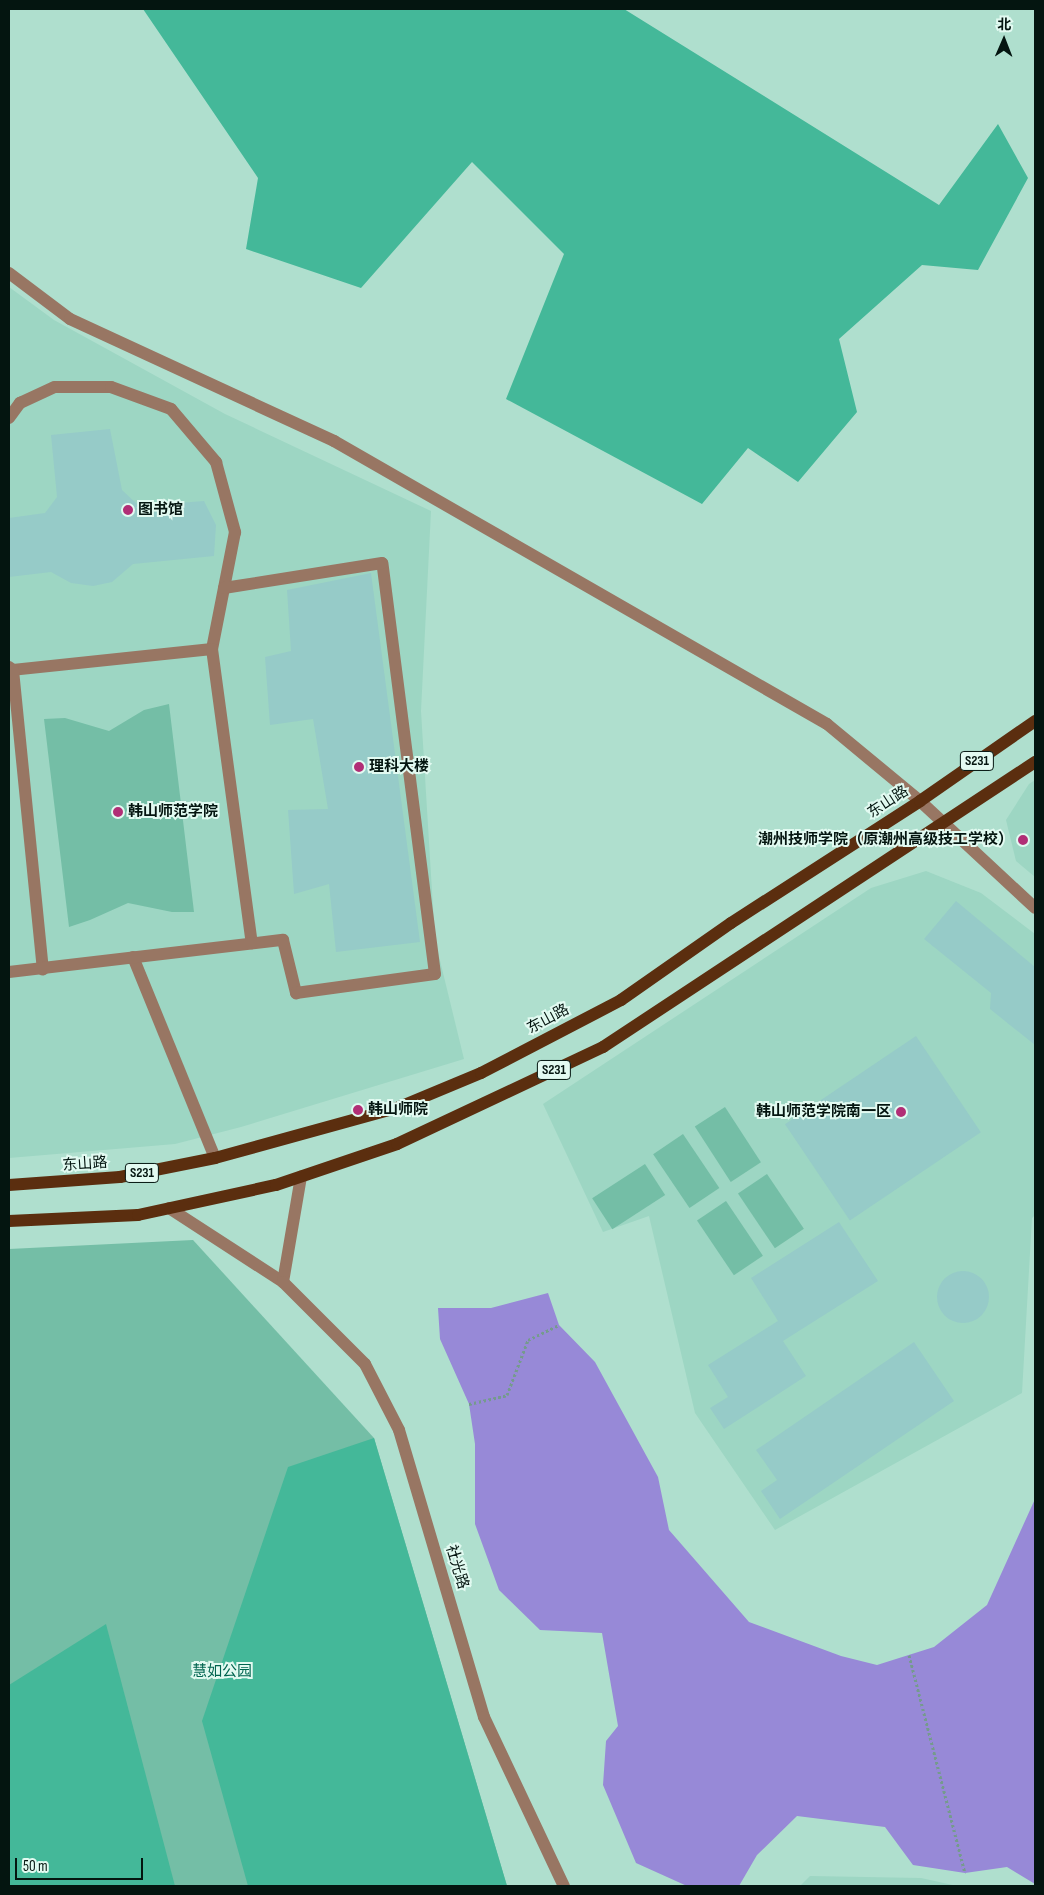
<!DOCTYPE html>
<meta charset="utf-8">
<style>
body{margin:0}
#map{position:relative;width:1044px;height:1895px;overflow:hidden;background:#afdfce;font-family:"Sofia Sans Condensed","Noto Sans SC",sans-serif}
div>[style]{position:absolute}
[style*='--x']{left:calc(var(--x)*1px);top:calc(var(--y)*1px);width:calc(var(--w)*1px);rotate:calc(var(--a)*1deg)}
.built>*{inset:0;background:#9dd6c3}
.green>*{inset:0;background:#74bea6;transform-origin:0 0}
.forest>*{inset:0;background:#44b899}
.water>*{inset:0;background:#9789d7}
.building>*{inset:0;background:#96cbc8;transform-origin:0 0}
.round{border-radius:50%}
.path>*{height:3px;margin-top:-1.5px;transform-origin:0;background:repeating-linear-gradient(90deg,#759a8d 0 2.5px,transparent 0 5px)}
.minor>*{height:12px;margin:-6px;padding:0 6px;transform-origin:6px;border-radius:6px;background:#987663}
.tertiary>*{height:12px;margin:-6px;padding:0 6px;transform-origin:6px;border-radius:6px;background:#987663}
.primary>*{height:12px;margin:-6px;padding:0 6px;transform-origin:6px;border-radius:6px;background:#5b2e0f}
.dots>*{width:14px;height:14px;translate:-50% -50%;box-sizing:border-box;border:2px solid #e2faf1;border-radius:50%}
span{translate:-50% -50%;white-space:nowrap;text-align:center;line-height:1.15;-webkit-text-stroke:4px #e2faf1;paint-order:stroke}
.shield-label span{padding:1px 4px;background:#e2faf1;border:1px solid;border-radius:4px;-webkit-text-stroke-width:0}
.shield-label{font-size:14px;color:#041510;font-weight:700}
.poi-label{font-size:15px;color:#041510;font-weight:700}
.left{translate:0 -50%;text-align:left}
.right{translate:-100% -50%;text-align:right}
.street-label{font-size:15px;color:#041510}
.park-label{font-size:15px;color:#00644f}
.frame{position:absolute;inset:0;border:10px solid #041510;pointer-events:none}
.north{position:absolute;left:979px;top:15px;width:50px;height:50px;-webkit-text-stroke:4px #e2faf1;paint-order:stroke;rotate:1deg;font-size:14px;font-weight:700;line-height:20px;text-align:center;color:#041510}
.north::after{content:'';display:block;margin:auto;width:18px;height:22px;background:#041510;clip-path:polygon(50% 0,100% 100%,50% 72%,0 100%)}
.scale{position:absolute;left:15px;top:1858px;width:128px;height:22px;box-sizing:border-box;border:2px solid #041510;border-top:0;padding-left:6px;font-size:15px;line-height:18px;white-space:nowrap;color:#041510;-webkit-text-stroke:4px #e2faf1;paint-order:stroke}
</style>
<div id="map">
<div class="built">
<i style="clip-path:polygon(9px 287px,54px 320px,225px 414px,431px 511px,421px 711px,435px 940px,464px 1059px,241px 1127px,175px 1144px,9px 1158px)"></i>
<i style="clip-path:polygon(1035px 780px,1035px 877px,1016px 861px,1006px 820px,1029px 784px)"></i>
<i style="clip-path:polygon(926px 871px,981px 893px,1035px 934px,1035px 1215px,1032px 1218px,1022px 1393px,775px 1530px,695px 1413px,649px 1216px,603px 1232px,543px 1104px,871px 888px)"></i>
<i style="clip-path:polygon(810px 1876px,921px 1878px,957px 1886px,800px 1886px)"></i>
</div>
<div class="green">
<i style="clip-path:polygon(169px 704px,194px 912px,172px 912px,128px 903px,90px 920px,69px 927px,44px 719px,65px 718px,109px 731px,144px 710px)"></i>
<i style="left:725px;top:1107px;width:66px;height:36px;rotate:57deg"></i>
<i style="left:683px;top:1134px;width:65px;height:36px;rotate:56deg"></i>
<i style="left:645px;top:1164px;width:37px;height:63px;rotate:57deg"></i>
<i style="left:767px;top:1174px;width:66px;height:35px;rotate:56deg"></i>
<i style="left:726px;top:1201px;width:66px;height:35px;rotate:56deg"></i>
<i style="clip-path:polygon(193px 1240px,374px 1438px,507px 1886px,9px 1886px,9px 1249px)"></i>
</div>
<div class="forest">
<i style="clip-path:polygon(143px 9px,624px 9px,939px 205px,998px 124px,1028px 178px,978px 270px,922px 265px,839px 339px,857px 412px,798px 482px,748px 448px,702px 504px,506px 399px,564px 254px,472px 162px,361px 288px,246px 249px,258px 178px)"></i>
<i style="clip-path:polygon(374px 1438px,507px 1886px,248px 1886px,202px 1721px,288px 1467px)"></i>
<i style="clip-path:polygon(106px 1624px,175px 1886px,9px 1886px,9px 1685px)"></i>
</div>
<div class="water">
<i style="clip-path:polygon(548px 1293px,559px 1325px,595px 1362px,658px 1477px,669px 1530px,749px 1622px,841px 1656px,877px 1665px,934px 1647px,987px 1605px,1035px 1499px,1035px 1884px,1007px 1867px,965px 1873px,913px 1865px,885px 1827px,797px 1816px,757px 1855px,739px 1886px,687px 1886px,636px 1863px,603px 1785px,606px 1741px,618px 1726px,602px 1633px,540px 1630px,499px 1590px,475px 1524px,475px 1444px,469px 1404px,440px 1339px,438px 1308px,491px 1308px)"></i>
</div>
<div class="building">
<i style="clip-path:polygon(110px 429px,122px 490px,139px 506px,204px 501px,216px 525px,214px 556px,133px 564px,112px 582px,93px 586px,71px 583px,51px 572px,9px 577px,9px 518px,45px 513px,57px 497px,51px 435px)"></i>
<i style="clip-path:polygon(371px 573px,420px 942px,336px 952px,329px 884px,294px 894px,288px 810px,328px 809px,313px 719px,270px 725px,265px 657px,291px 651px,287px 590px)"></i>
<i style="clip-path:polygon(956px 901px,1035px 967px,1035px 1045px,990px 1009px,991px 993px,924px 939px)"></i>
<i style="left:916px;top:1036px;width:116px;height:158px;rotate:56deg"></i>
<i style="clip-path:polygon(839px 1222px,878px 1281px,783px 1341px,806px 1376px,724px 1429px,710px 1408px,728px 1397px,708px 1365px,778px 1321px,751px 1278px)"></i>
<i class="round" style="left:937px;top:1271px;width:52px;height:52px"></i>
<i style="clip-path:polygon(914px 1342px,954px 1401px,780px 1519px,761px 1491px,777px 1480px,756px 1450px)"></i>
</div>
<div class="path">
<i style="--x:469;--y:1404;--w:39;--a:-13"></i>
<i style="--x:507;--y:1395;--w:59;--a:-69.1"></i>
<i style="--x:528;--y:1340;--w:34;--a:-26"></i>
<i style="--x:909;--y:1655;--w:225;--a:75.6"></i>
</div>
<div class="minor">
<i style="--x:9;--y:273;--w:76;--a:37"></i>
<i style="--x:70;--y:319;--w:291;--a:24.8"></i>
<i style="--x:334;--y:441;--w:568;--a:29.86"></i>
<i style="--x:827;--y:724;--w:121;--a:39.6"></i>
<i style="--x:920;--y:801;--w:157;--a:42.9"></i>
<i style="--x:9;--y:418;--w:19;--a:-54"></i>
<i style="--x:20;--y:403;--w:38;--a:-25"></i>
<i style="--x:55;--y:387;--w:56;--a:0"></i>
<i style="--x:111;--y:387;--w:64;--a:20.1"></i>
<i style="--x:171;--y:409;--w:70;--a:49.7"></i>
<i style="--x:216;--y:462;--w:73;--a:74.8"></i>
<i style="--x:235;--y:532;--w:119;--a:101.1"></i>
<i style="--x:212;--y:649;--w:200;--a:174"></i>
<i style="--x:13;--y:670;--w:5;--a:-143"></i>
<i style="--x:212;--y:649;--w:297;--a:82.3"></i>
<i style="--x:13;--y:670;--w:301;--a:84.3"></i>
<i style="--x:133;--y:957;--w:217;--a:67.8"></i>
<i style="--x:9;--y:972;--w:276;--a:-6.7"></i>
<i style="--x:283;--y:940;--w:55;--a:76.2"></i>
<i style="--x:296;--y:993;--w:140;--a:-7.8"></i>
<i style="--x:435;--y:974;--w:414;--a:-97.3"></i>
<i style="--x:382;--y:563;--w:160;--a:171"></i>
</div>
<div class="tertiary">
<i style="--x:169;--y:1208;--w:136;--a:33"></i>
<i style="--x:283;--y:1282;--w:107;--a:-80.3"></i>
<i style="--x:283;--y:1282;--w:116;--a:45"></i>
<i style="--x:365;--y:1364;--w:74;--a:62.7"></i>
<i style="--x:399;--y:1430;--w:299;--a:73.5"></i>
<i style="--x:484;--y:1717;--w:187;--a:64.7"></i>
</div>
<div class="primary">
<i style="--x:9;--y:1185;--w:111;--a:-4.1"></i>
<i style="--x:120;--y:1177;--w:97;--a:-11.3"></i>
<i style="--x:215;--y:1158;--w:189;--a:-15.4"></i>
<i style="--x:397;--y:1108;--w:91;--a:-22.6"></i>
<i style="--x:481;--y:1073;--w:158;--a:-27.5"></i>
<i style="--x:621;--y:1000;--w:134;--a:-35"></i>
<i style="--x:731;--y:923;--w:225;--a:-32.8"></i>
<i style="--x:920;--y:801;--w:140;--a:-34.8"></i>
<i style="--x:9;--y:1221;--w:129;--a:-2.7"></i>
<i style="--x:138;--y:1215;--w:141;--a:-12.3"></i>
<i style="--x:276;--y:1185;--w:128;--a:-18.7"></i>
<i style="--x:397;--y:1144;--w:228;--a:-25.2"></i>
<i style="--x:603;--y:1047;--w:518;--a:-33.41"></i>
</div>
<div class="dots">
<i style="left:128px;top:510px;background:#b12e76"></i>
<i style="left:359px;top:767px;background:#b12e76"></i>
<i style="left:118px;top:812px;background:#b12e76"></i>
<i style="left:1023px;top:840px;background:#b12e76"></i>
<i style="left:358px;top:1110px;background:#b12e76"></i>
<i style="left:901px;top:1112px;background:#b12e76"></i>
</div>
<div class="shield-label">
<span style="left:977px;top:761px">S231</span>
<span style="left:554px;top:1070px">S231</span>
<span style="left:142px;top:1173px">S231</span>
</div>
<div class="poi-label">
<span class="left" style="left:138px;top:510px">图书馆</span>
<span class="left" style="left:369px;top:767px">理科大楼</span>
<span class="left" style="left:128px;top:812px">韩山师范学院</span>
<span class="right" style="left:1013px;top:840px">潮州技师学院（原潮州高级技工学校）</span>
<span class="left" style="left:368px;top:1110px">韩山师院</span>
<span class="right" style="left:891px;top:1112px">韩山师范学院南一区</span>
</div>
<div class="street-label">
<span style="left:888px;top:802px;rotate:-33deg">东山路</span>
<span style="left:548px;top:1019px;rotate:-28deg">东山路</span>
<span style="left:85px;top:1164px;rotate:-4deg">东山路</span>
<span style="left:457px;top:1567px;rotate:73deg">社光路</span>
</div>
<div class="park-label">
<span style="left:222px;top:1672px">慧如公园</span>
</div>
<div class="frame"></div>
<div class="north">北</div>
<div class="scale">50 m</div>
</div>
